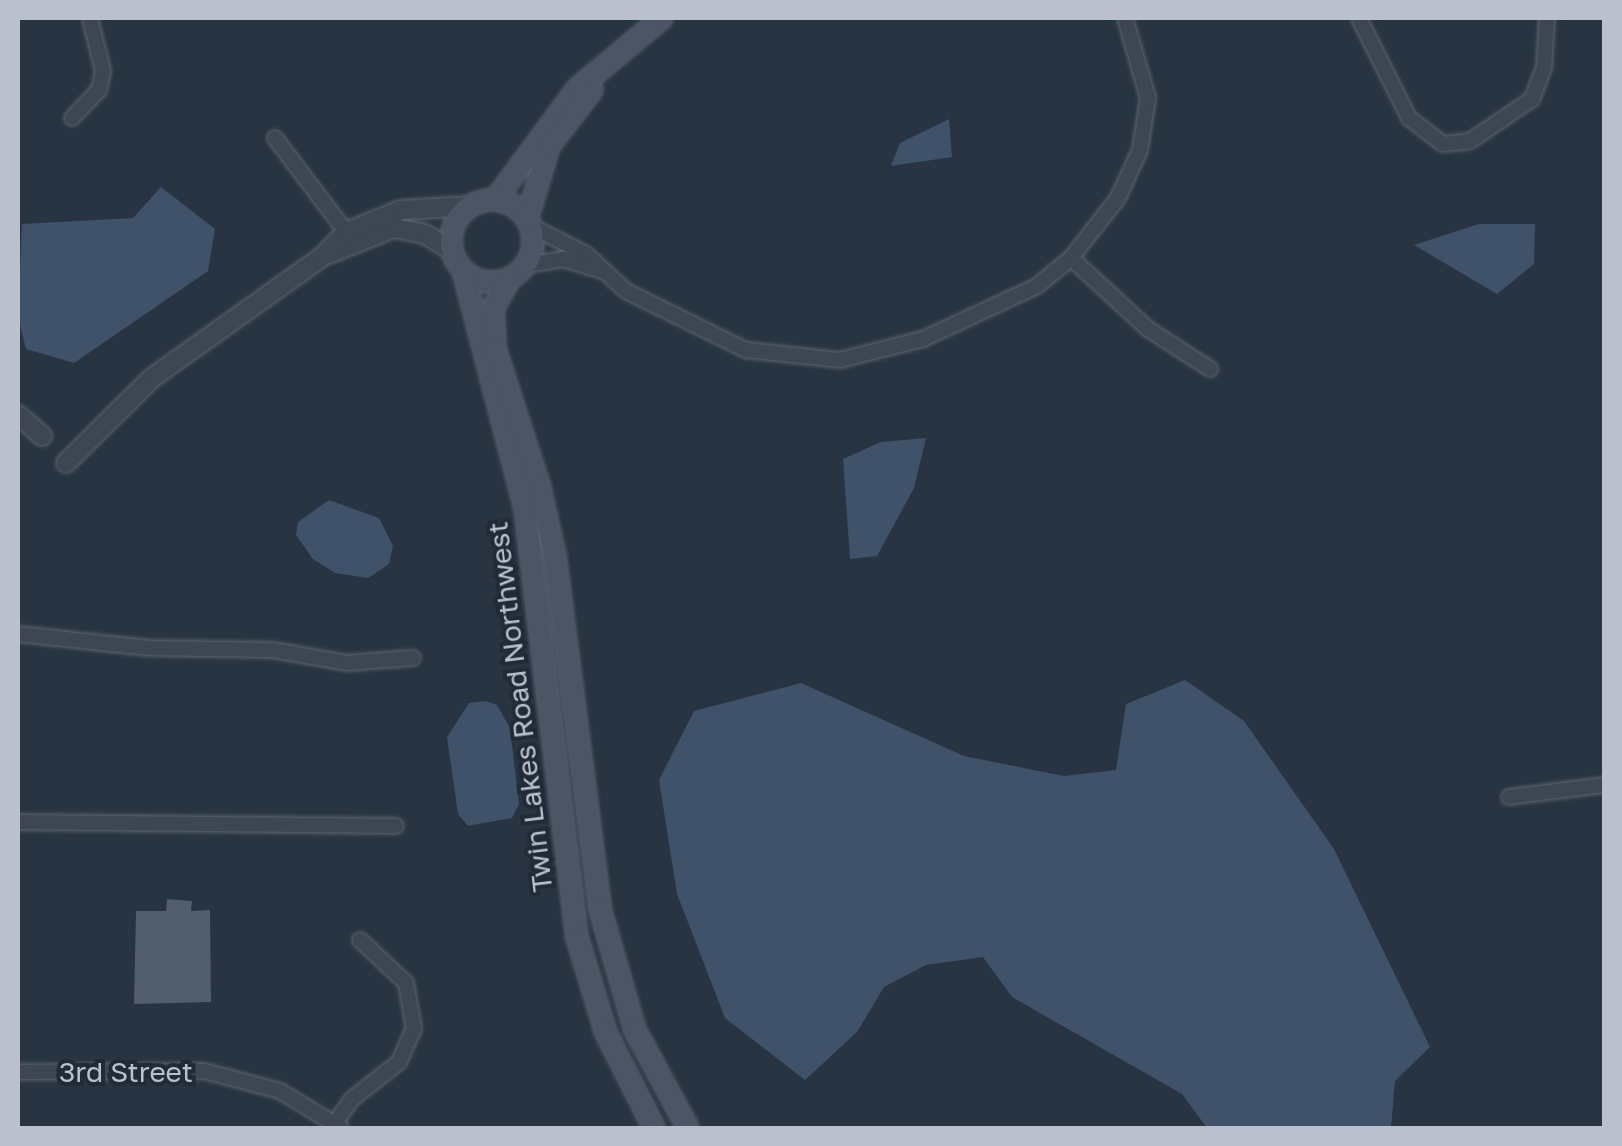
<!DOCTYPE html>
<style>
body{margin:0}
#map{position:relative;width:1622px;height:1146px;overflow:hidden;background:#283442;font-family:"Golos Text",sans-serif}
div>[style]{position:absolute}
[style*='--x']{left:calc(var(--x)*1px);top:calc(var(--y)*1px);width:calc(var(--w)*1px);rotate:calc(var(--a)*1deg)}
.water>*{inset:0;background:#3f526a}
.building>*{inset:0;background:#525d6d}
.roads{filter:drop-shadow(0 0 2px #5b646f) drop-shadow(0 0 2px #5b646f)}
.minor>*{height:14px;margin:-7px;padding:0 7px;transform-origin:7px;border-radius:7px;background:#3d4652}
.tertiary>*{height:18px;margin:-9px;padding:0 9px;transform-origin:9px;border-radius:9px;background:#3d4652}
.secondary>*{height:20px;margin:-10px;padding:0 10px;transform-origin:10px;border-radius:10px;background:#4b5565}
.secondary>.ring{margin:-10px;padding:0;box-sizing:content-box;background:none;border:20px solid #4b5565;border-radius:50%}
span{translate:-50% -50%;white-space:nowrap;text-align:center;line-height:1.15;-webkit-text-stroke:8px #212b37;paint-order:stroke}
.street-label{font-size:28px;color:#bac1cc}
.frame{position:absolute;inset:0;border:20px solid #bac1cc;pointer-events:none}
</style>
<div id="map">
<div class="water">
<i style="clip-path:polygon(949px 119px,952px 157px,891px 166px,900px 143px)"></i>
<i style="clip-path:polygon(161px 187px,215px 229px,208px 271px,74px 363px,26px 349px,18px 317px,22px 224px,133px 218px)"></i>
<i style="clip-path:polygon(1479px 224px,1535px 224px,1534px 264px,1497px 294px,1414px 245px)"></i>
<i style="clip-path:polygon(926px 438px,914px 488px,877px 556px,850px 559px,843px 459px,881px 442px)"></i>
<i style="clip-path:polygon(329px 500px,379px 518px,393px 546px,389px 564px,368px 578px,335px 573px,313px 559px,296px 535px,298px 522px)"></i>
<i style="clip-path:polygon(1185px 680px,1244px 721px,1334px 849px,1430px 1047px,1395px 1081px,1391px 1128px,1207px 1128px,1182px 1094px,1012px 997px,983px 957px,926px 965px,884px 987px,857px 1032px,805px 1080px,725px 1018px,677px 894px,659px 780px,694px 711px,801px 683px,964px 756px,1064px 776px,1116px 770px,1126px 704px)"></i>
<i style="clip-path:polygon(486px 701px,497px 705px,510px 728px,519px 804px,512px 818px,468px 826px,458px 814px,447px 737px,469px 703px)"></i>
</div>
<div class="building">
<i style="clip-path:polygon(167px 899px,192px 901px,191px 911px,210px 910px,211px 1002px,134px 1004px,136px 911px,166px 911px)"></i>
</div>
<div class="roads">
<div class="minor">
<i style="--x:1359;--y:18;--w:112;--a:63.4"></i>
<i style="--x:1409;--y:118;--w:43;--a:37.4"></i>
<i style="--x:1443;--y:144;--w:27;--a:-6"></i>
<i style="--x:1470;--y:141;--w:75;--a:-34.1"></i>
<i style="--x:1532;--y:99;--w:33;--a:-69"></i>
<i style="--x:1544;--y:68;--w:50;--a:-86.6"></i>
<i style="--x:72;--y:118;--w:39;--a:-46"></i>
<i style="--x:99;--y:90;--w:19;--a:-78"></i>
<i style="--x:103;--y:71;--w:55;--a:-103.8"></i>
<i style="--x:275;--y:138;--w:118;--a:52.9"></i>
<i style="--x:531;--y:226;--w:62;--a:27"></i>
<i style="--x:586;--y:254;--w:54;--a:42.8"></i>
<i style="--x:626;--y:291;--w:134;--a:26.2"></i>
<i style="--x:746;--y:350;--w:95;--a:6.1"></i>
<i style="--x:840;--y:360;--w:86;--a:-14.2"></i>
<i style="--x:923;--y:339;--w:126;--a:-24.9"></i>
<i style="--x:1037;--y:286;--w:44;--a:-39.5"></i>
<i style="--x:1071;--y:258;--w:76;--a:-51.9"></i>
<i style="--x:1118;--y:198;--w:53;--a:-65.4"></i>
<i style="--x:1140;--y:150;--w:53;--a:-81.3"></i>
<i style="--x:1148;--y:98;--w:83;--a:-106"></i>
<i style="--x:1071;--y:258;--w:105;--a:42.7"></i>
<i style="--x:1148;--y:329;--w:74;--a:32.8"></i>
<i style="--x:526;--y:265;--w:37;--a:-9"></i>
<i style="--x:563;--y:259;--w:39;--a:17"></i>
<i style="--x:18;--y:634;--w:132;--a:6.1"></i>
<i style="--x:149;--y:648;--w:124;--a:0.9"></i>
<i style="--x:273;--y:650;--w:74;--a:10.1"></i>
<i style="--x:346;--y:663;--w:67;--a:-4.3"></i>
<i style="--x:1509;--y:797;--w:96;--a:-7.2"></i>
<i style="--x:18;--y:822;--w:378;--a:0.6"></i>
<i style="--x:18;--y:1072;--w:186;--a:-0.3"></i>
<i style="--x:204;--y:1071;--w:79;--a:14.7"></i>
<i style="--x:280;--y:1091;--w:71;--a:31.2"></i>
<i style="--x:334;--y:1124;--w:31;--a:-54"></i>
<i style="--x:352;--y:1099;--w:60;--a:-38.2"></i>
<i style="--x:399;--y:1062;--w:36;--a:-66"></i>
<i style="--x:414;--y:1029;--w:47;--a:-99.9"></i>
<i style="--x:406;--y:983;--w:63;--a:-136.9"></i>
</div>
<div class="tertiary">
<i style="--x:329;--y:254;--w:70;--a:-21.8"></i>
<i style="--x:394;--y:228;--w:32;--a:11"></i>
<i style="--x:425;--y:234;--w:32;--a:32"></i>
<i style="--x:18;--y:415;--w:32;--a:41"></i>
<i style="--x:66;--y:463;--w:121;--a:-44.7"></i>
<i style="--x:152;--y:378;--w:210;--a:-35.5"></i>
<i style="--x:323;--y:256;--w:33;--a:-46"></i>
<i style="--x:346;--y:232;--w:59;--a:-21.8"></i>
<i style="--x:401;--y:210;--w:70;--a:-3.3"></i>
</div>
<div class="secondary">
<i style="--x:495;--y:200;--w:139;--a:-53.5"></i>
<i style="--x:578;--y:88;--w:109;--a:-39.8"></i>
<i class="ring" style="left:451px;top:200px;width:62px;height:62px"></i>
<i style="--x:527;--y:219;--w:76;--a:-73.2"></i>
<i style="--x:549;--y:146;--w:71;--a:-52.5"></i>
<i style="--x:463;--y:270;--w:246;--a:75.4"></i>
<i style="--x:525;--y:508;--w:432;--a:83.1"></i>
<i style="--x:577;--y:937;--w:100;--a:73.2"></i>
<i style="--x:606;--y:1033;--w:106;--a:63.2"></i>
<i style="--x:510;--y:279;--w:34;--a:120"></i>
<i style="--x:493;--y:309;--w:40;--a:87.1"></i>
<i style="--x:495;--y:349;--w:143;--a:72.1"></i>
<i style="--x:539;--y:485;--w:73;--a:77.3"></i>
<i style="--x:555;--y:556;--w:356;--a:82.7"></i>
<i style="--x:600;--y:909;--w:126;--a:73.9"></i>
<i style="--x:635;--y:1030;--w:111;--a:61.6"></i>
</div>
</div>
<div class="street-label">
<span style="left:520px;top:707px;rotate:-97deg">Twin Lakes Road Northwest</span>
<span style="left:126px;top:1072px">3rd Street</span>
</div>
<div class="frame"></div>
</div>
